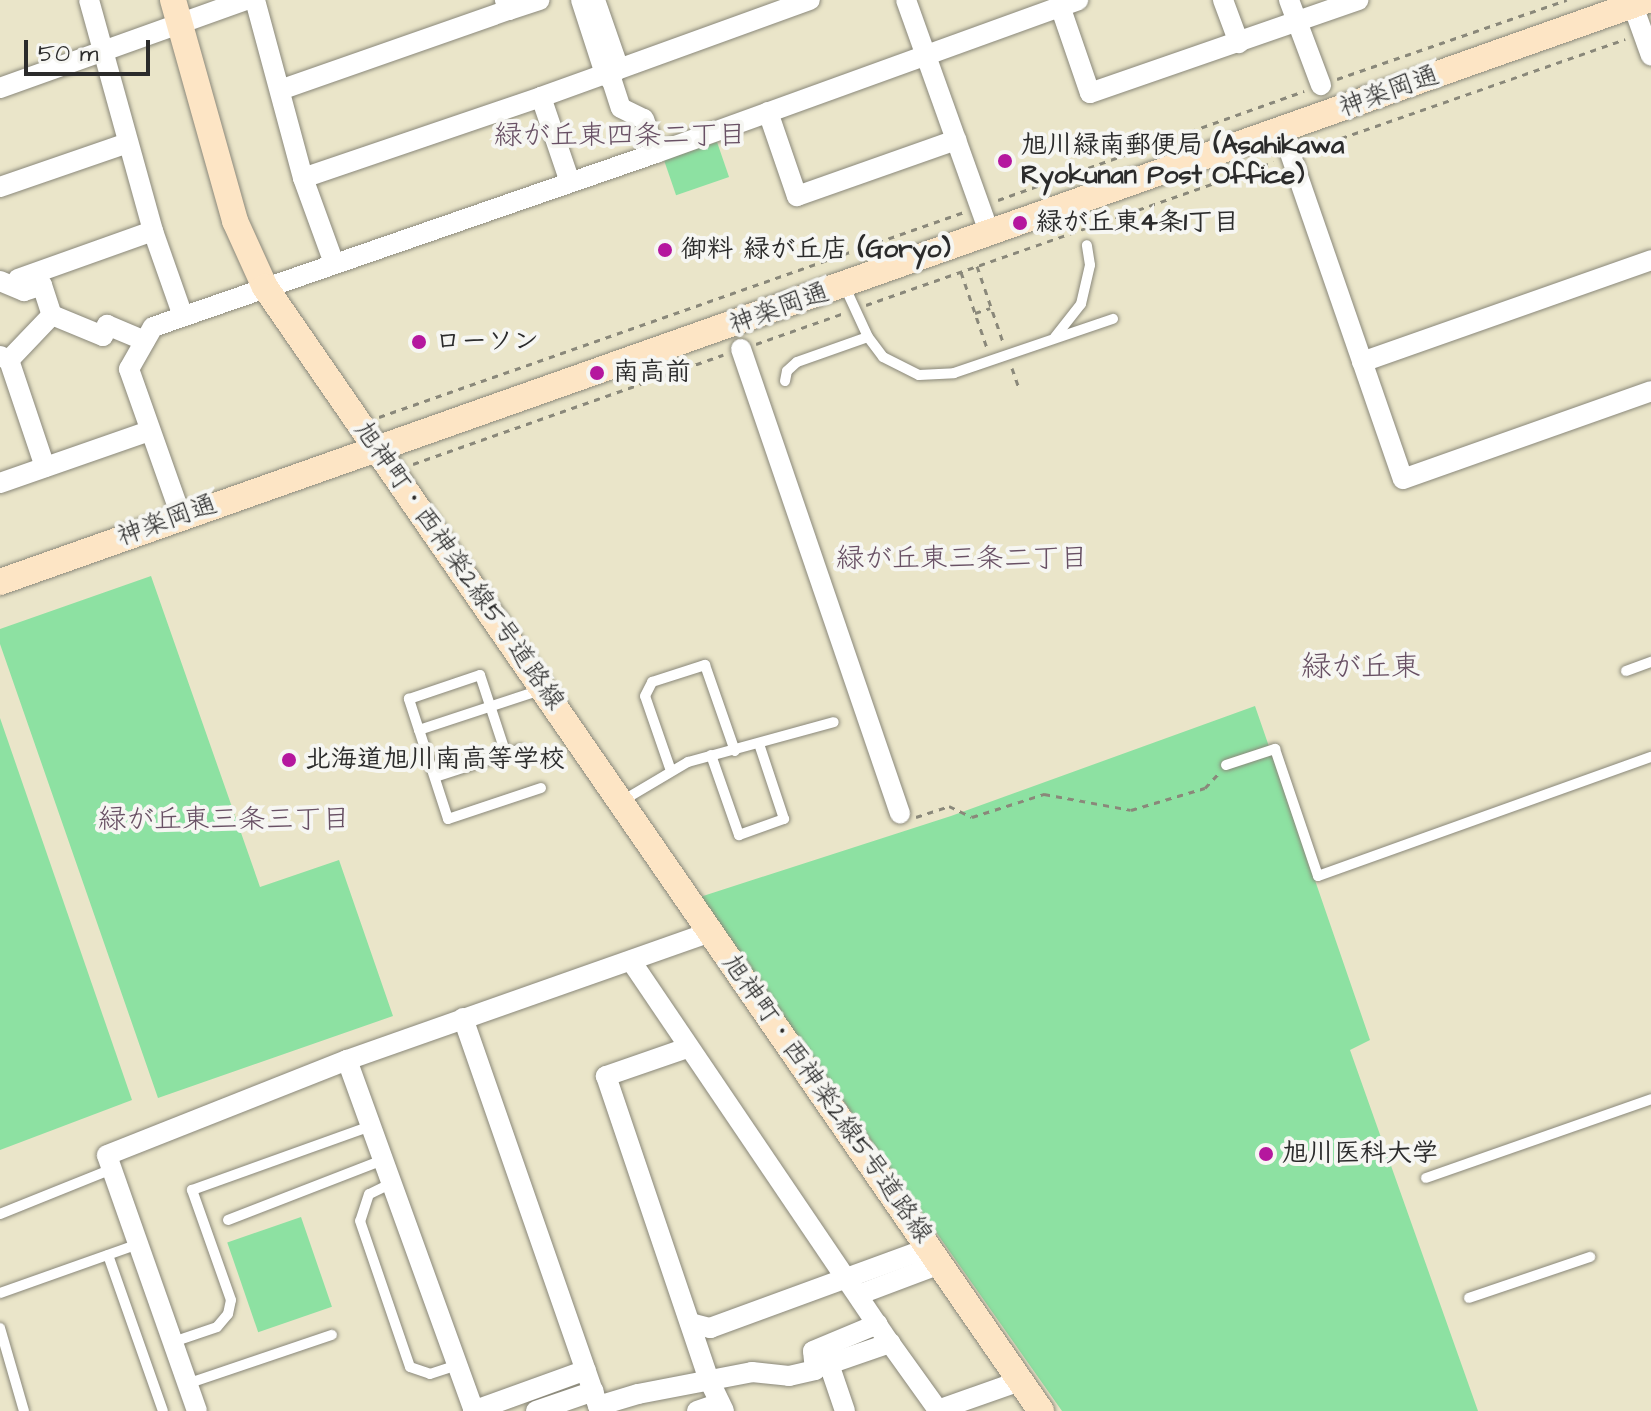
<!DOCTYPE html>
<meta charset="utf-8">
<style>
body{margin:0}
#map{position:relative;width:1651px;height:1411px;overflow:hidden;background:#eae5c9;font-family:"Architects Daughter","Klee One",sans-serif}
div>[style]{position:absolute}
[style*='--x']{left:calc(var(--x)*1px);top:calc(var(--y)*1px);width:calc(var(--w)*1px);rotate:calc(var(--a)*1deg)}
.green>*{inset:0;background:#8de1a2;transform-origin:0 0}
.path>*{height:3px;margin-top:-1.5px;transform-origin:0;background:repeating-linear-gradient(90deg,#8a887a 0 6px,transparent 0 12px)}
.roads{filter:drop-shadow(0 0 2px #8a887a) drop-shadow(0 0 2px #8a887a)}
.lane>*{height:10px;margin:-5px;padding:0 5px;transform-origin:5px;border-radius:5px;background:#fff}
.street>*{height:20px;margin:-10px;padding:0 10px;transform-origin:10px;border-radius:10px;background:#fff}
.secondary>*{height:26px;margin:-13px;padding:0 13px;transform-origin:13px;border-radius:13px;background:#fde5c5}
.dots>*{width:22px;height:22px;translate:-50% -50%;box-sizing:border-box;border:4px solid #f6f6f2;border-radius:50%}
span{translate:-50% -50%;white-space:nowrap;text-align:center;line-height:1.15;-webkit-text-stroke:8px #f6f6f2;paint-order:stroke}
.street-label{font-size:26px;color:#2b2b2b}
.poi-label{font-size:26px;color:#2b2b2b;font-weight:700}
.left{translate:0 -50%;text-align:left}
.neighbourhood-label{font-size:28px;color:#685064}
.quarter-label{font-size:30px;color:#685064}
.scale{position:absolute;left:24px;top:40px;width:126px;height:36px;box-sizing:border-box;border:4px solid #2b2b2b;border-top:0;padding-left:10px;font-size:24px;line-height:28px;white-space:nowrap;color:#2b2b2b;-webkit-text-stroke:6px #f6f6f2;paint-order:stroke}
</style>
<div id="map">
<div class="green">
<div style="left:717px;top:142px;width:37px;height:56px;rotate:71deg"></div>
<div style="clip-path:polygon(151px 576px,260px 887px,339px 860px,393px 1016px,158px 1098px,0 644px,0 629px)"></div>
<div style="clip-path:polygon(1255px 706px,1370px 1040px,1350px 1050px,1478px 1411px,1062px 1411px,700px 897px,951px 816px)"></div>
<div style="clip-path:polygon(0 718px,132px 1100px,0 1150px)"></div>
<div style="left:301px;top:1217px;width:95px;height:78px;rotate:71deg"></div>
</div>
<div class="path">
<div style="--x:1337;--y:79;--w:243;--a:-19"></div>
<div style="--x:1307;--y:150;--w:337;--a:-19.2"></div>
<div style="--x:998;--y:200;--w:325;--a:-19.6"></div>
<div style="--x:977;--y:266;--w:80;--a:71.1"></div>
<div style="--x:961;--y:272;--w:80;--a:71.1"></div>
<div style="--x:866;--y:305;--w:432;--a:-19.3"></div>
<div style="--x:975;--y:313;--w:16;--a:-18"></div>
<div style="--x:756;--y:344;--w:93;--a:-19.4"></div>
<div style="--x:1012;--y:368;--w:21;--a:71"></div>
<div style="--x:379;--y:417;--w:620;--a:-19.31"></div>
<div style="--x:413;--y:464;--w:329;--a:-19.4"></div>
<div style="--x:916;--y:817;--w:35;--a:-18"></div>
<div style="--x:949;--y:806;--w:25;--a:26"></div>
<div style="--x:972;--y:817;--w:76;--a:-17.7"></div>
<div style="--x:1044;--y:794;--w:88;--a:10.4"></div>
<div style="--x:1131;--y:810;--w:77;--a:-16.6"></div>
<div style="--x:1205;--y:788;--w:19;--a:-47"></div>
</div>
<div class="roads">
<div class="lane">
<div style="--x:844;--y:285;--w:57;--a:65.2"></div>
<div style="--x:868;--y:337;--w:25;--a:53"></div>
<div style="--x:883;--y:357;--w:40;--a:26.6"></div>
<div style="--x:919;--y:375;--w:35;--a:-3"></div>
<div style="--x:954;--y:373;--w:168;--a:-18.8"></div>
<div style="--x:1055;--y:337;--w:42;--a:-51.8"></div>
<div style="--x:1081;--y:304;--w:40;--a:-77"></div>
<div style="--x:1090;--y:265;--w:20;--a:-99"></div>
<div style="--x:785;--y:381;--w:10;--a:-79"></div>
<div style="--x:787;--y:371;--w:13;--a:-42"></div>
<div style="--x:797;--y:362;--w:75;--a:-19.4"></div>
<div style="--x:1626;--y:671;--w:27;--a:-20"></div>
<div style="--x:419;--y:730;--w:33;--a:-108"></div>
<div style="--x:409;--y:699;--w:75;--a:-18.7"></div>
<div style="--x:480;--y:675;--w:83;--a:71.8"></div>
<div style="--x:711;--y:755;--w:85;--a:70.7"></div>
<div style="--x:739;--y:835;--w:48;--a:-19.6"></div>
<div style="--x:784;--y:819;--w:79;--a:-108.4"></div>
<div style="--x:1226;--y:765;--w:52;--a:-18.1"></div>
<div style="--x:1275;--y:749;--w:134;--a:71.3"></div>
<div style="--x:1318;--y:876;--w:354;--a:-19.7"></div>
<div style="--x:671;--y:771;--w:79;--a:-109.1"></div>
<div style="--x:645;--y:696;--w:16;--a:-63"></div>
<div style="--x:652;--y:682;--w:56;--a:-17.8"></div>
<div style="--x:705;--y:665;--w:91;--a:70.8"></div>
<div style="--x:435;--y:777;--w:90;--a:-18"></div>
<div style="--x:541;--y:788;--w:98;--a:161.6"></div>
<div style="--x:448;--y:819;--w:94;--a:-108"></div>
<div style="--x:419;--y:730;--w:128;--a:-18.2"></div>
<div style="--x:622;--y:801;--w:77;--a:-30.6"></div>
<div style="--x:688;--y:762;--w:151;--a:-15.3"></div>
<div style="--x:1426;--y:1178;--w:238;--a:-19.3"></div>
<div style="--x:392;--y:1183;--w:25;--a:154"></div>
<div style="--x:369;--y:1194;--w:28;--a:108"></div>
<div style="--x:360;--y:1221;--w:154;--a:71.1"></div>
<div style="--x:410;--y:1367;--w:21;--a:19"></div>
<div style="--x:430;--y:1374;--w:28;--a:-18"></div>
<div style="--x:0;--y:1214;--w:121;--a:-21.9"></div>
<div style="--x:228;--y:1220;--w:166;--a:-21.2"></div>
<div style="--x:108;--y:1255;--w:165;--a:70.6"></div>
<div style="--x:0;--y:1293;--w:146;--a:-19.5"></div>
<div style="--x:1469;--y:1298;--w:128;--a:-18.7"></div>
<div style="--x:0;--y:1328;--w:86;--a:73.9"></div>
<div style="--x:173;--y:1342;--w:46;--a:-18.8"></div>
<div style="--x:217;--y:1327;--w:17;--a:-50"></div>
<div style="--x:228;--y:1314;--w:14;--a:-78"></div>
<div style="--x:231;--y:1300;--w:117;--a:-109.5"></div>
<div style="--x:192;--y:1190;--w:190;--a:-19.7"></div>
<div style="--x:187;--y:1384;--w:153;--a:-18.7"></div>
</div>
<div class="street">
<div style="--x:89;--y:0;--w:240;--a:74.5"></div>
<div style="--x:153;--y:231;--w:90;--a:70.6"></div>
<div style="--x:255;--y:0;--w:184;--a:74.9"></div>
<div style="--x:303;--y:178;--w:90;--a:70"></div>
<div style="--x:581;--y:0;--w:78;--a:72"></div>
<div style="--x:605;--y:74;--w:10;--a:45"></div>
<div style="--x:612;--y:81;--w:28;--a:72"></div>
<div style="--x:621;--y:108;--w:25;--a:26"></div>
<div style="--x:644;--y:119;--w:36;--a:71"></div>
<div style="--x:595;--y:0;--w:73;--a:70.8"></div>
<div style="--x:619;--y:69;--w:203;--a:-19.9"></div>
<div style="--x:906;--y:0;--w:249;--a:70.3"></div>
<div style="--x:1223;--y:0;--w:46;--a:69.6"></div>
<div style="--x:1289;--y:0;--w:91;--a:69.4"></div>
<div style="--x:1631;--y:0;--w:59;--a:70.3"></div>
<div style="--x:1060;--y:6;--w:92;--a:71"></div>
<div style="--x:1090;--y:93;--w:284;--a:-19.1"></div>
<div style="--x:509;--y:10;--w:32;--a:-18"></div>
<div style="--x:0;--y:88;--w:261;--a:-19.7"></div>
<div style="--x:280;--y:90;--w:243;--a:-19.3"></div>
<div style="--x:509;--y:10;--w:11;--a:-112"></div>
<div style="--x:541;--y:97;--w:80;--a:-19.8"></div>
<div style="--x:768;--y:112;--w:89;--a:71"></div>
<div style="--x:797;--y:196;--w:169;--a:-19.4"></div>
<div style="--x:1282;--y:130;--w:369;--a:70.9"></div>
<div style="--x:1403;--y:479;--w:263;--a:-19.5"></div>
<div style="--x:303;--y:178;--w:251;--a:-18.8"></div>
<div style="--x:541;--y:97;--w:90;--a:71.2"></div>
<div style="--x:0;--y:187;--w:135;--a:-19"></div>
<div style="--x:18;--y:279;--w:143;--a:-19.6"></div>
<div style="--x:0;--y:281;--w:26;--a:23"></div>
<div style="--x:24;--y:291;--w:19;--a:-18"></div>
<div style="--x:42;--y:285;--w:32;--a:72"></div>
<div style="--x:52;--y:315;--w:55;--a:22.4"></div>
<div style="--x:103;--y:336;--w:12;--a:-70"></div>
<div style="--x:107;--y:325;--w:41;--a:22.8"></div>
<div style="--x:741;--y:349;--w:491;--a:71.1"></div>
<div style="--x:0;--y:356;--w:10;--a:24"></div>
<div style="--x:9;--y:360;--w:113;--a:71.4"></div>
<div style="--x:9;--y:360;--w:62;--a:-46.3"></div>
<div style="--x:1362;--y:362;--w:306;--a:-19.4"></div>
<div style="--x:0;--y:483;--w:158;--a:-19.2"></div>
<div style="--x:181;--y:516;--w:156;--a:-109.5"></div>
<div style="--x:129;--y:369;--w:48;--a:-60.3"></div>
<div style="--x:153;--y:327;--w:532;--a:-19.08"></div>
<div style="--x:656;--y:153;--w:449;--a:-19.9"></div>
<div style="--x:631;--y:961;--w:462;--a:55.9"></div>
<div style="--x:463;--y:1018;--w:416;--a:70.8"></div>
<div style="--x:687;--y:1048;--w:86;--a:160.9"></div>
<div style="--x:606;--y:1076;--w:321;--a:71.3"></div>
<div style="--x:709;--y:1380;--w:34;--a:64"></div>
<div style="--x:347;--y:1060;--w:373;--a:70.1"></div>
<div style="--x:858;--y:1295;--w:88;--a:-20.7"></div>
<div style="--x:690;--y:1323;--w:21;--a:14"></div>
<div style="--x:710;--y:1328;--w:233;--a:-20.1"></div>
<div style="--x:598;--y:1406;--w:42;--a:-16.7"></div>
<div style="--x:638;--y:1394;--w:116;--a:-10.9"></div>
<div style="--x:752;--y:1372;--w:37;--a:6"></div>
<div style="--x:789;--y:1376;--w:27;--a:-13"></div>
<div style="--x:815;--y:1370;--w:19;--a:-96"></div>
<div style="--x:813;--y:1351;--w:70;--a:-22.6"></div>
<div style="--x:197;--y:1411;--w:271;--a:-109.4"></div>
<div style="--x:107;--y:1155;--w:258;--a:-21.6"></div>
<div style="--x:347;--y:1060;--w:386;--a:-19.4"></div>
<div style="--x:473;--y:1411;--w:120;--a:-19.9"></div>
<div style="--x:536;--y:1411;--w:61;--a:-19"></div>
<div style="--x:697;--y:1411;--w:24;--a:-19"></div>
<div style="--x:845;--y:1411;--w:50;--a:-108.8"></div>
<div style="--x:829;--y:1364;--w:65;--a:-19"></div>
<div style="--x:890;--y:1343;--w:82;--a:54.4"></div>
<div style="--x:938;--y:1410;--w:87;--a:-19.5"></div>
</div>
<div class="secondary">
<div style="--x:173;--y:0;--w:230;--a:74.3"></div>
<div style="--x:235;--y:221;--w:72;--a:65.6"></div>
<div style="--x:265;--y:287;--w:1366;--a:55.38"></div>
<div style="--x:0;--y:582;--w:1747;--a:-19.46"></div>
</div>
</div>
<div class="dots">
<div style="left:1005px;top:161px;background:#b5179e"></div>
<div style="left:1020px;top:223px;background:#b5179e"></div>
<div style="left:665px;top:250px;background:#b5179e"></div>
<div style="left:419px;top:342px;background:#b5179e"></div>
<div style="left:597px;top:373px;background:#b5179e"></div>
<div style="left:289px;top:760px;background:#b5179e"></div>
<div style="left:1266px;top:1154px;background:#b5179e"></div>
</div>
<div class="street-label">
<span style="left:1389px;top:92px;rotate:-20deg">神楽岡通</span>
<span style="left:779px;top:309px;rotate:-20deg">神楽岡通</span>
<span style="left:167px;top:521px;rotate:-20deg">神楽岡通</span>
<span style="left:459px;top:566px;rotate:55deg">旭神町・西神楽2線5号道路線</span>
<span style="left:827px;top:1099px;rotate:55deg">旭神町・西神楽2線5号道路線</span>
</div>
<div class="poi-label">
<span class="left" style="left:1021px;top:161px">旭川緑南郵便局 (Asahikawa<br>Ryokunan Post Office)</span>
<span class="left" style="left:1036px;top:223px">緑が丘東4条1丁目</span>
<span class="left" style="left:681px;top:250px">御料 緑が丘店 (Goryo)</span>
<span class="left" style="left:435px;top:342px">ローソン</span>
<span class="left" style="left:613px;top:373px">南高前</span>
<span class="left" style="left:305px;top:760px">北海道旭川南高等学校</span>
<span class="left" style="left:1282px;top:1154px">旭川医科大学</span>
</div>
<div class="neighbourhood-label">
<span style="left:620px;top:136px">緑が丘東四条二丁目</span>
<span style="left:962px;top:559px">緑が丘東三条二丁目</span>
<span style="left:224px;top:820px">緑が丘東三条三丁目</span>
</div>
<div class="quarter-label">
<span style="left:1361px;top:667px">緑が丘東</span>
</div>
<div class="scale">50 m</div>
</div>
